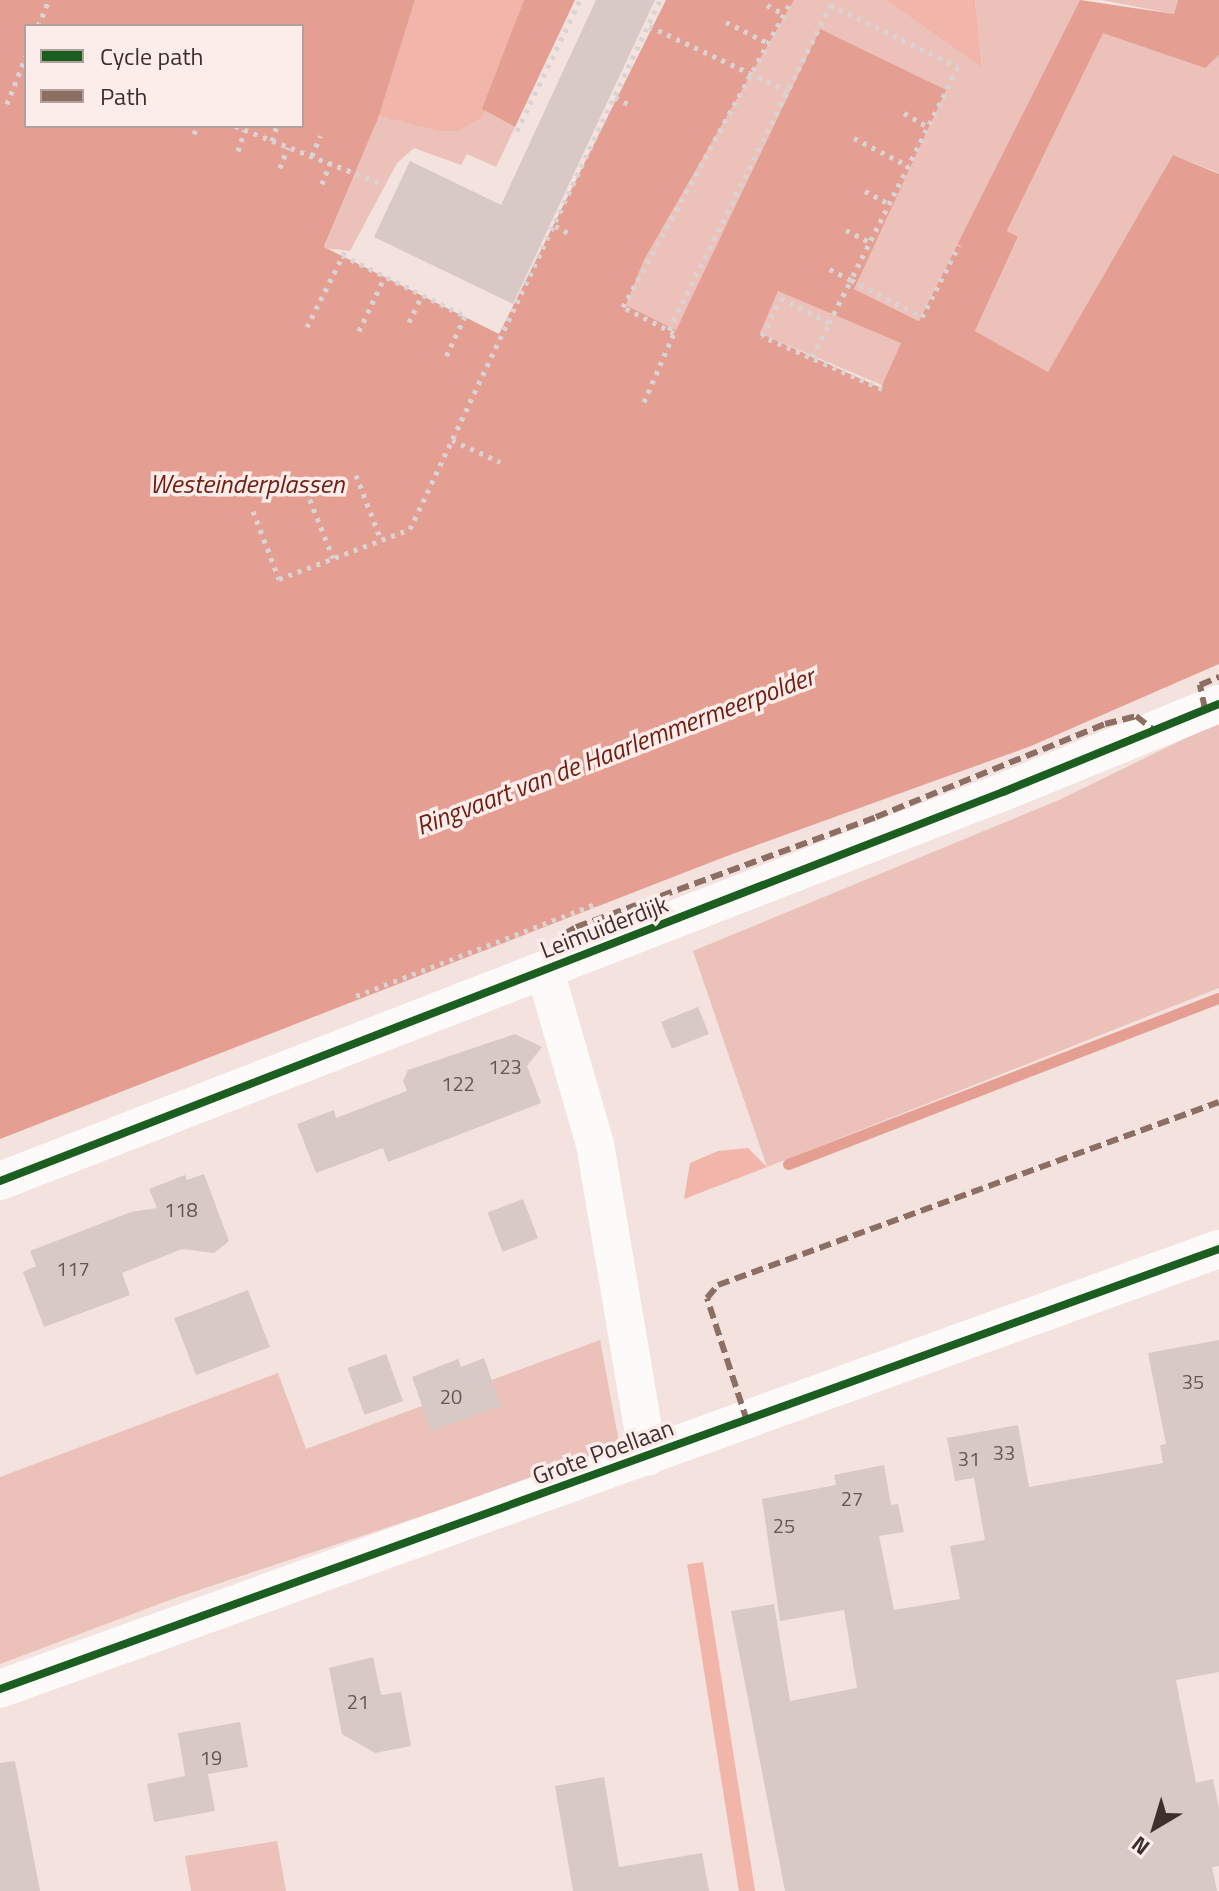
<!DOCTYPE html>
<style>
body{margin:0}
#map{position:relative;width:1219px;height:1891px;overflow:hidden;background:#f3e2de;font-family:"Titillium Web",sans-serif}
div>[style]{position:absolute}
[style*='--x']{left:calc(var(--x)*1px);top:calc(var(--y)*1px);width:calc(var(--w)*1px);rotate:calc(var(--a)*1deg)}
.green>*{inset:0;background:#ebc1b9;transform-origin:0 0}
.forest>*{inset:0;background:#f1b5aa;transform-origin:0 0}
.water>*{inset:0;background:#e49f92}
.stream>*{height:11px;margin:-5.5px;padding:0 5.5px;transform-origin:5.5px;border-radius:5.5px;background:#e49f92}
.building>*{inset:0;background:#d8c9c6;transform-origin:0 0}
.path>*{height:5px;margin-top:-2.5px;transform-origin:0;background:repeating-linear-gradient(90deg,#d9d4d3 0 4px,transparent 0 10px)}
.minor>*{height:38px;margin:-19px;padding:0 19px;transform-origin:19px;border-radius:19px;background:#fdfbfa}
.quiet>*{height:6px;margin-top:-3px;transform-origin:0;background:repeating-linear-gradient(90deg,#8d6e63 0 12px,transparent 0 18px)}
.cycleway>*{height:8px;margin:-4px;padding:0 4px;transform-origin:4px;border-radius:4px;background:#1b5e20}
span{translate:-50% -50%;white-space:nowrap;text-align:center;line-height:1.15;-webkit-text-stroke:7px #fdedea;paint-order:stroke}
.number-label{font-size:20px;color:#645652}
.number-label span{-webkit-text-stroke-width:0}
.street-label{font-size:24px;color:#3e2f2c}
.water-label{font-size:26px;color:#701e12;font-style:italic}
.legend{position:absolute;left:24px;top:24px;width:280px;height:104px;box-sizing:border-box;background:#fdedea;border:2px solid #b1a19e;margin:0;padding:10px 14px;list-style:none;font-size:24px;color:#3e2f2c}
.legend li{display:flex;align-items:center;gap:16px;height:40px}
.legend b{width:40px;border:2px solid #b1a19e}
.north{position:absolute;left:1115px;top:1787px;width:80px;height:80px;-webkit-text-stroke:6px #fdedea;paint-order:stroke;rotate:218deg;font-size:22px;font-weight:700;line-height:32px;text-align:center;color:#3e2f2c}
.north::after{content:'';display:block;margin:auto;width:28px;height:36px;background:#3e2f2c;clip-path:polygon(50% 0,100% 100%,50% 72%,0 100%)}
</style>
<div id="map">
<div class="green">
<div style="clip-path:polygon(794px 0,886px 0,982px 66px,975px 0,1080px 0,920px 321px,854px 289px,868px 255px,820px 29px,676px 330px,626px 305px,644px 260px)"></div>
<div style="clip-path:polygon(1102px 0,1178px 0,1174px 14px)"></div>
<div style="clip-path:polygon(1103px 32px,1205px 67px,1219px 55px,1219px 173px,1173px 155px,1059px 362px,1047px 372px,975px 331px,1018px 238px,1007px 232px)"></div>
<div style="clip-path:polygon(482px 109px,515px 127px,496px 167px,467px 154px,461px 165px,414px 148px,397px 163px,350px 251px,324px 248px,379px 116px,437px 131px)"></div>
<div style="left:778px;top:290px;width:134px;height:47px;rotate:23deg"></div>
<div style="clip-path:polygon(1219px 722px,1219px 988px,767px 1167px,693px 951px,1059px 800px)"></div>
<div style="clip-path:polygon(600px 1340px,619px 1442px,605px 1455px,175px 1598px,0 1664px,0 1477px,278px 1373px,306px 1449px)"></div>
<div style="clip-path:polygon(277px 1841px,286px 1891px,191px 1891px,185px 1856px)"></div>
</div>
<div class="forest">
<div style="clip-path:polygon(415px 0,524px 0,482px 117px,458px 131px,437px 131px,379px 116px)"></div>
<div style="clip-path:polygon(886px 0,975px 0,982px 67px)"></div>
<div style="clip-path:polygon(748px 1148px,767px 1167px,684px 1199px,690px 1163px,718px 1151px)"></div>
<div style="left:703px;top:1562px;width:334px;height:16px;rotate:81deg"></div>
</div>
<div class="water">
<div style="clip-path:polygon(evenodd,0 0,415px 0,379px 116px,324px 247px,499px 334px,666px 0,794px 0,644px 260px,626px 305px,676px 330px,820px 29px,946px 90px,854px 289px,919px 321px,1080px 0,1174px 14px,1178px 0,1219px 0,1219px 55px,1205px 68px,1103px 33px,1007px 231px,1018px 237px,975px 331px,1048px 372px,1173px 155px,1219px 174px,1219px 664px,1031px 746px,727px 856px,0 1139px,0 0,26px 26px,302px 26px,302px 126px,26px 126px,26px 26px,0 0,778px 291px,901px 343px,881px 388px,760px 333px,778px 291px)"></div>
<div style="clip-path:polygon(524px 0,575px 0,515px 127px,482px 109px)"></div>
</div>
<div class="stream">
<div style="--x:788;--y:1164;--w:462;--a:-21.1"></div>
</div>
<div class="building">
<div style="clip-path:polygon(596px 0,655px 0,513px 304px,374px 237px,410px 161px,501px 205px)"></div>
<div style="left:698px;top:1007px;width:29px;height:40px;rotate:68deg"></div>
<div style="clip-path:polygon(515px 1034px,542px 1047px,527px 1066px,541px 1103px,388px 1162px,383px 1148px,316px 1173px,297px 1124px,334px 1110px,336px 1118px,407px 1091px,403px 1081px,408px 1070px)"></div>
<div style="clip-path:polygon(204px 1174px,229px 1241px,214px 1253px,182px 1249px,122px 1273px,130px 1295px,44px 1327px,23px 1272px,36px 1266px,30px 1251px,131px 1212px,157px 1208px,149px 1189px,185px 1175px,187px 1180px)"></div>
<div style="left:523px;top:1199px;width:42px;height:38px;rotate:69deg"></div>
<div style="left:248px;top:1290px;width:61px;height:79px;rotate:69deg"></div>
<div style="clip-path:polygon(1219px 1340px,1219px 1672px,1176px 1680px,1196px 1783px,1213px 1779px,1219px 1808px,1219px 1866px,1212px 1867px,1217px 1891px,785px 1891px,731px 1611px,774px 1604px,790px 1701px,857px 1688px,844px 1610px,780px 1621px,762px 1499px,836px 1485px,834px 1475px,884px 1465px,891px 1505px,898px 1504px,904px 1532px,879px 1536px,894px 1610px,960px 1599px,950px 1546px,985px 1540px,974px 1478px,955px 1481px,947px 1438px,1018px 1425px,1029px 1487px,1163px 1463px,1160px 1445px,1166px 1444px,1148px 1353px)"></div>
<div style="left:386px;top:1354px;width:50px;height:41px;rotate:70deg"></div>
<div style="clip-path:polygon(484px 1358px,501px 1406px,431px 1431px,412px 1377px,458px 1359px,461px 1367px)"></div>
<div style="clip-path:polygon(373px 1657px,381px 1695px,401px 1692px,411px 1746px,375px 1753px,342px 1734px,329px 1668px)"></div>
<div style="clip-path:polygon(240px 1722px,248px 1767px,208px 1774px,215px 1811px,154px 1822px,147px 1784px,185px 1776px,178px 1733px)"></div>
<div style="clip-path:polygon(15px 1761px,40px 1891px,0 1891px,0 1763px)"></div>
<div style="clip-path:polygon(604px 1777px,619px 1867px,702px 1853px,709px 1891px,573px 1891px,555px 1786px)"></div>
</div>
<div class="path">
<div style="--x:767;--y:5;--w:19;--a:28"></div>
<div style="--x:726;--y:22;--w:47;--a:26.6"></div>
<div style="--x:38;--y:26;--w:28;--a:-67"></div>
<div style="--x:649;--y:26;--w:153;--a:25.1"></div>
<div style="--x:615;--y:97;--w:17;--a:28"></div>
<div style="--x:7;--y:104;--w:52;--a:-68.4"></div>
<div style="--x:904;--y:113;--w:28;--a:30"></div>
<div style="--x:235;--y:126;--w:156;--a:21.5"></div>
<div style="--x:517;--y:131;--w:145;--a:-64.3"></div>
<div style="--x:194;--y:134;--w:9;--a:-69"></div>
<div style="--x:854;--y:138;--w:61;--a:27.4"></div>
<div style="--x:272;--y:141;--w:16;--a:-72"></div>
<div style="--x:238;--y:151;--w:22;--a:-72"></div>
<div style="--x:312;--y:156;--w:22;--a:-68"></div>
<div style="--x:280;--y:168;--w:22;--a:-69"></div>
<div style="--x:322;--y:184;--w:22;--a:-69"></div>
<div style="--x:865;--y:191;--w:27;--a:28"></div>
<div style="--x:555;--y:226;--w:17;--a:28"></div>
<div style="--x:846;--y:230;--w:27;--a:27"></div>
<div style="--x:342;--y:255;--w:137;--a:26.4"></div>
<div style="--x:465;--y:316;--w:50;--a:115"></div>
<div style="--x:409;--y:322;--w:30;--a:-64"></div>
<div style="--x:307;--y:327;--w:87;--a:-63.4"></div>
<div style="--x:669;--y:330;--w:363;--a:-63.6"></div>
<div style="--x:830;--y:5;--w:142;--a:25.8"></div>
<div style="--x:958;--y:67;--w:238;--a:116.7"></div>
<div style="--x:851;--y:280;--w:27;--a:-153"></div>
<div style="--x:359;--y:331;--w:61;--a:-64.7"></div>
<div style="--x:812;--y:357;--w:38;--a:-63"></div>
<div style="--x:882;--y:389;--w:131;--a:-156.2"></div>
<div style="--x:762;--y:336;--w:42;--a:-63.4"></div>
<div style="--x:781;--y:298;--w:54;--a:27.5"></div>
<div style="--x:829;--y:323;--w:48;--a:-62.9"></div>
<div style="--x:851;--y:280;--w:80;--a:27.5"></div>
<div style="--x:922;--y:317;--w:81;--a:-62.8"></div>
<div style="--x:644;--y:402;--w:75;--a:-66.5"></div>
<div style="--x:674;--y:333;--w:57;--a:-153"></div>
<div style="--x:623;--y:307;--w:350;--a:-61.2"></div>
<div style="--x:452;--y:440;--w:53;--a:24.6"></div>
<div style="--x:356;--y:475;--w:70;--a:69"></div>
<div style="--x:306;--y:490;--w:73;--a:68.3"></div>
<div style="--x:253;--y:511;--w:73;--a:69.1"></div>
<div style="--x:279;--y:579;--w:140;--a:-20.9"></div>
<div style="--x:410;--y:529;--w:585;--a:-64.71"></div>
<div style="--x:356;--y:996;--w:259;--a:-21"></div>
</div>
<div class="minor">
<div style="--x:545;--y:971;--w:180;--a:73.9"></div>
<div style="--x:595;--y:1144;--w:317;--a:80.4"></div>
<div style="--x:0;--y:1181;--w:1076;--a:-21.2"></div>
<div style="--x:1003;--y:792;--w:233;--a:-22.2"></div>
<div style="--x:0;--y:1689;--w:1296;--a:-19.85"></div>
</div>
<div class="quiet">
<div style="--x:1205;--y:709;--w:25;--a:-102"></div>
<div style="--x:1200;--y:685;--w:21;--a:-23"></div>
<div style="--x:567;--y:943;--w:9;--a:-108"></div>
<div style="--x:564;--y:934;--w:14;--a:-30"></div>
<div style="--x:576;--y:927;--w:320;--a:-20.1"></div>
<div style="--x:876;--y:817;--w:247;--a:-22.1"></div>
<div style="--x:1105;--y:724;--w:32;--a:-14"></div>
<div style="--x:1136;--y:716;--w:24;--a:38"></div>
<div style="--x:747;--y:1421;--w:129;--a:-108"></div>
<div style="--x:707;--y:1298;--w:17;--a:-50"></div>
<div style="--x:718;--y:1285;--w:533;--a:-20.07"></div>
</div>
<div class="cycleway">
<div style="--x:0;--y:1181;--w:1076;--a:-21.2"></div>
<div style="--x:1003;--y:792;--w:233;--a:-22.2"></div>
<div style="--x:0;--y:1689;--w:1296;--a:-19.85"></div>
</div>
<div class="number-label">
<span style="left:505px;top:1066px">123</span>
<span style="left:458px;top:1083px">122</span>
<span style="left:181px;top:1209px">118</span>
<span style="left:73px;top:1268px">117</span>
<span style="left:1193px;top:1381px">35</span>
<span style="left:451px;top:1396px">20</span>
<span style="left:1004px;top:1452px">33</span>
<span style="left:969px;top:1458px">31</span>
<span style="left:852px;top:1498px">27</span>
<span style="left:784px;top:1525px">25</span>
<span style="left:358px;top:1701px">21</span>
<span style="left:211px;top:1757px">19</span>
</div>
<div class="street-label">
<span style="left:604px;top:927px;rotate:-21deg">Leimuiderdijk</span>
<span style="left:603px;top:1452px;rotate:-20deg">Grote Poellaan</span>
</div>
<div class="water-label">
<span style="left:247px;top:484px">Westeinderplassen</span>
<span style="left:615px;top:751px;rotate:-21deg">Ringvaart van de Haarlemmermeerpolder</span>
</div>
<ul class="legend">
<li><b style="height:10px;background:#1b5e20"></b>Cycle path</li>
<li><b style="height:10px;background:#8d6e63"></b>Path</li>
</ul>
<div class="north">N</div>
</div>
